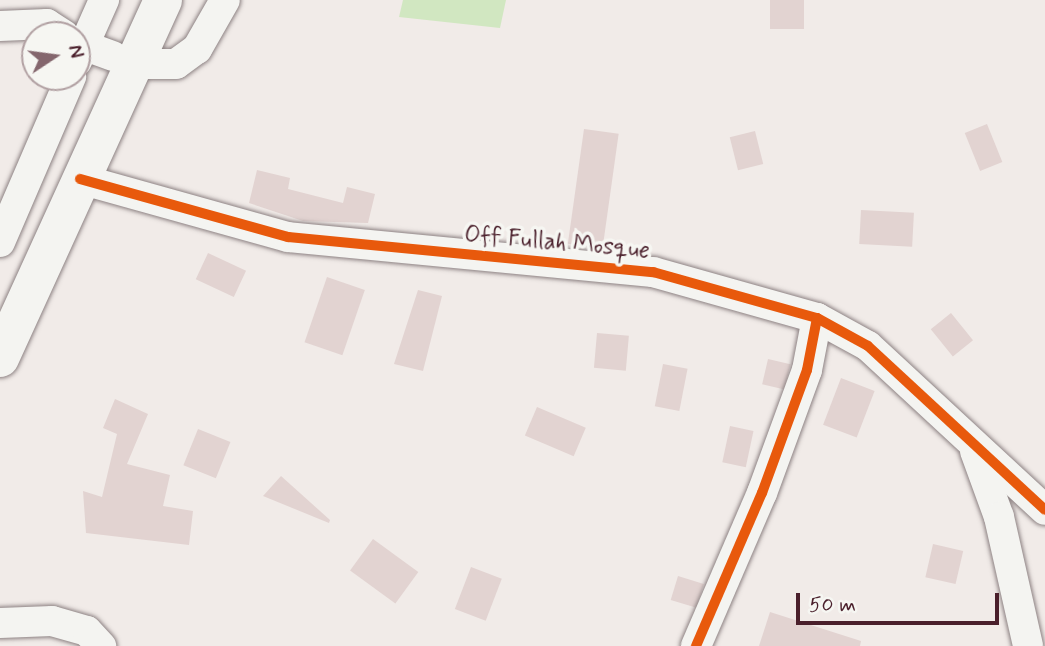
<!DOCTYPE html>
<style>
body{margin:0}
#map{position:relative;width:1045px;height:646px;overflow:hidden;background:#f1ebe8;font-family:Mynerve,sans-serif}
div>[style]{position:absolute}
[style*='--x']{left:calc(var(--x)*1px);top:calc(var(--y)*1px);width:calc(var(--w)*1px);rotate:calc(var(--a)*1deg)}
.green>*{inset:0;background:#d1e7c1}
.building>*{inset:0;background:#e2d3d1;transform-origin:0 0}
.roads{filter:drop-shadow(0 0 2px #8d8283) drop-shadow(0 0 2px #8d8283)}
.street>*{height:30px;margin:-15px;padding:0 15px;transform-origin:15px;border-radius:15px;background:#f4f4f1}
.highway>*{height:38px;margin:-19px;padding:0 19px;transform-origin:19px;border-radius:19px;background:#f4f4f1}
.cycleway>*{height:10px;margin:-5px;padding:0 5px;transform-origin:5px;border-radius:5px;background:#e8590c}
span{translate:-50% -50%;white-space:nowrap;text-align:center;line-height:1.15;-webkit-text-stroke:7px #f6f6f2;paint-order:stroke}
.street-label{font-size:24px;color:#4a1f2b}
.north{position:absolute;left:21px;top:21px;width:70px;height:70px;box-sizing:border-box;background:#f6f6f2;border:2px solid #b1a0a2;border-radius:50%;rotate:77deg;font-size:19px;font-weight:700;line-height:28px;text-align:center;color:#4a1f2b}
.north::after{content:'';display:block;margin:auto;width:24px;height:32px;background:#84666d;clip-path:polygon(50% 0,100% 100%,50% 72%,0 100%)}
.scale{position:absolute;left:796px;top:593px;width:203px;height:32px;box-sizing:border-box;border:4px solid #4a1f2b;border-top:0;padding-left:9px;font-size:21px;line-height:24px;white-space:nowrap;color:#4a1f2b;-webkit-text-stroke:5px #f6f6f2;paint-order:stroke}
</style>
<div id="map">
<div class="green">
<div style="clip-path:polygon(403px 0,506px 0,500px 28px,399px 17px)"></div>
</div>
<div class="building">
<div style="left:770px;top:0;width:34px;height:29px"></div>
<div style="left:987px;top:124px;width:41px;height:24px;rotate:68deg"></div>
<div style="left:584px;top:129px;width:35px;height:116px;rotate:8deg"></div>
<div style="left:755px;top:131px;width:34px;height:26px;rotate:76deg"></div>
<div style="clip-path:polygon(257px 170px,290px 178px,288px 189px,343px 203px,347px 187px,375px 194px,368px 223px,303px 221px,249px 203px)"></div>
<div style="left:861px;top:210px;width:53px;height:34px;rotate:3deg"></div>
<div style="left:208px;top:253px;width:42px;height:29px;rotate:25deg"></div>
<div style="left:327px;top:277px;width:40px;height:69px;rotate:19deg"></div>
<div style="clip-path:polygon(418px 290px,442px 296px,423px 371px,394px 364px)"></div>
<div style="left:951px;top:313px;width:35px;height:26px;rotate:51deg"></div>
<div style="left:597px;top:333px;width:32px;height:35px;rotate:5deg"></div>
<div style="left:768px;top:359px;width:23px;height:26px;rotate:13deg"></div>
<div style="left:663px;top:364px;width:25px;height:43px;rotate:11deg"></div>
<div style="left:841px;top:378px;width:36px;height:50px;rotate:21deg"></div>
<div style="clip-path:polygon(115px 399px,148px 414px,127px 464px,170px 475px,163px 506px,193px 511px,189px 545px,86px 533px,83px 491px,102px 497px,117px 434px,103px 428px)"></div>
<div style="left:537px;top:407px;width:53px;height:31px;rotate:23deg"></div>
<div style="left:730px;top:426px;width:24px;height:37px;rotate:12deg"></div>
<div style="left:198px;top:429px;width:35px;height:39px;rotate:22deg"></div>
<div style="clip-path:polygon(281px 476px,330px 520px,329px 523px,263px 496px)"></div>
<div style="left:373px;top:539px;width:56px;height:39px;rotate:36deg"></div>
<div style="left:933px;top:544px;width:31px;height:34px;rotate:13deg"></div>
<div style="left:471px;top:567px;width:33px;height:45px;rotate:21deg"></div>
<div style="left:678px;top:576px;width:27px;height:25px;rotate:17deg"></div>
<div style="clip-path:polygon(770px 612px,861px 641px,860px 646px,759px 646px)"></div>
</div>
<div class="roads">
<div class="street">
<div style="--x:0;--y:26;--w:47;--a:-2.4"></div>
<div style="--x:47;--y:24;--w:20;--a:33"></div>
<div style="--x:77;--y:43;--w:38;--a:20"></div>
<div style="--x:77;--y:61;--w:67;--a:-66.1"></div>
<div style="--x:133;--y:64;--w:43;--a:0"></div>
<div style="--x:176;--y:64;--w:26;--a:-36"></div>
<div style="--x:197;--y:49;--w:56;--a:-60.3"></div>
<div style="--x:80;--y:179;--w:216;--a:15.6"></div>
<div style="--x:288;--y:237;--w:367;--a:5.5"></div>
<div style="--x:653;--y:272;--w:170;--a:15.7"></div>
<div style="--x:817;--y:318;--w:58;--a:28.8"></div>
<div style="--x:868;--y:346;--w:241;--a:42.8"></div>
<div style="--x:0;--y:242;--w:180;--a:-66.7"></div>
<div style="--x:975;--y:451;--w:70;--a:70"></div>
<div style="--x:999;--y:517;--w:132;--a:77.3"></div>
<div style="--x:0;--y:623;--w:52;--a:-2.2"></div>
<div style="--x:52;--y:621;--w:36;--a:16"></div>
<div style="--x:87;--y:631;--w:21;--a:47"></div>
<div style="--x:696;--y:646;--w:167;--a:-66.7"></div>
<div style="--x:762;--y:493;--w:131;--a:-69.9"></div>
<div style="--x:807;--y:370;--w:53;--a:-79.1"></div>
</div>
<div class="highway">
<div style="--x:0;--y:358;--w:393;--a:-65.5"></div>
</div>
</div>
<div class="cycleway">
<div style="--x:80;--y:179;--w:216;--a:15.6"></div>
<div style="--x:288;--y:237;--w:367;--a:5.5"></div>
<div style="--x:653;--y:272;--w:170;--a:15.7"></div>
<div style="--x:817;--y:318;--w:58;--a:28.8"></div>
<div style="--x:868;--y:346;--w:241;--a:42.8"></div>
<div style="--x:696;--y:646;--w:167;--a:-66.7"></div>
<div style="--x:762;--y:493;--w:131;--a:-69.9"></div>
<div style="--x:807;--y:370;--w:53;--a:-79.1"></div>
</div>
<div class="street-label">
<span style="left:557px;top:243px;rotate:5deg">Off Fullah Mosque</span>
</div>
<div class="north">N</div>
<div class="scale">50 m</div>
</div>
